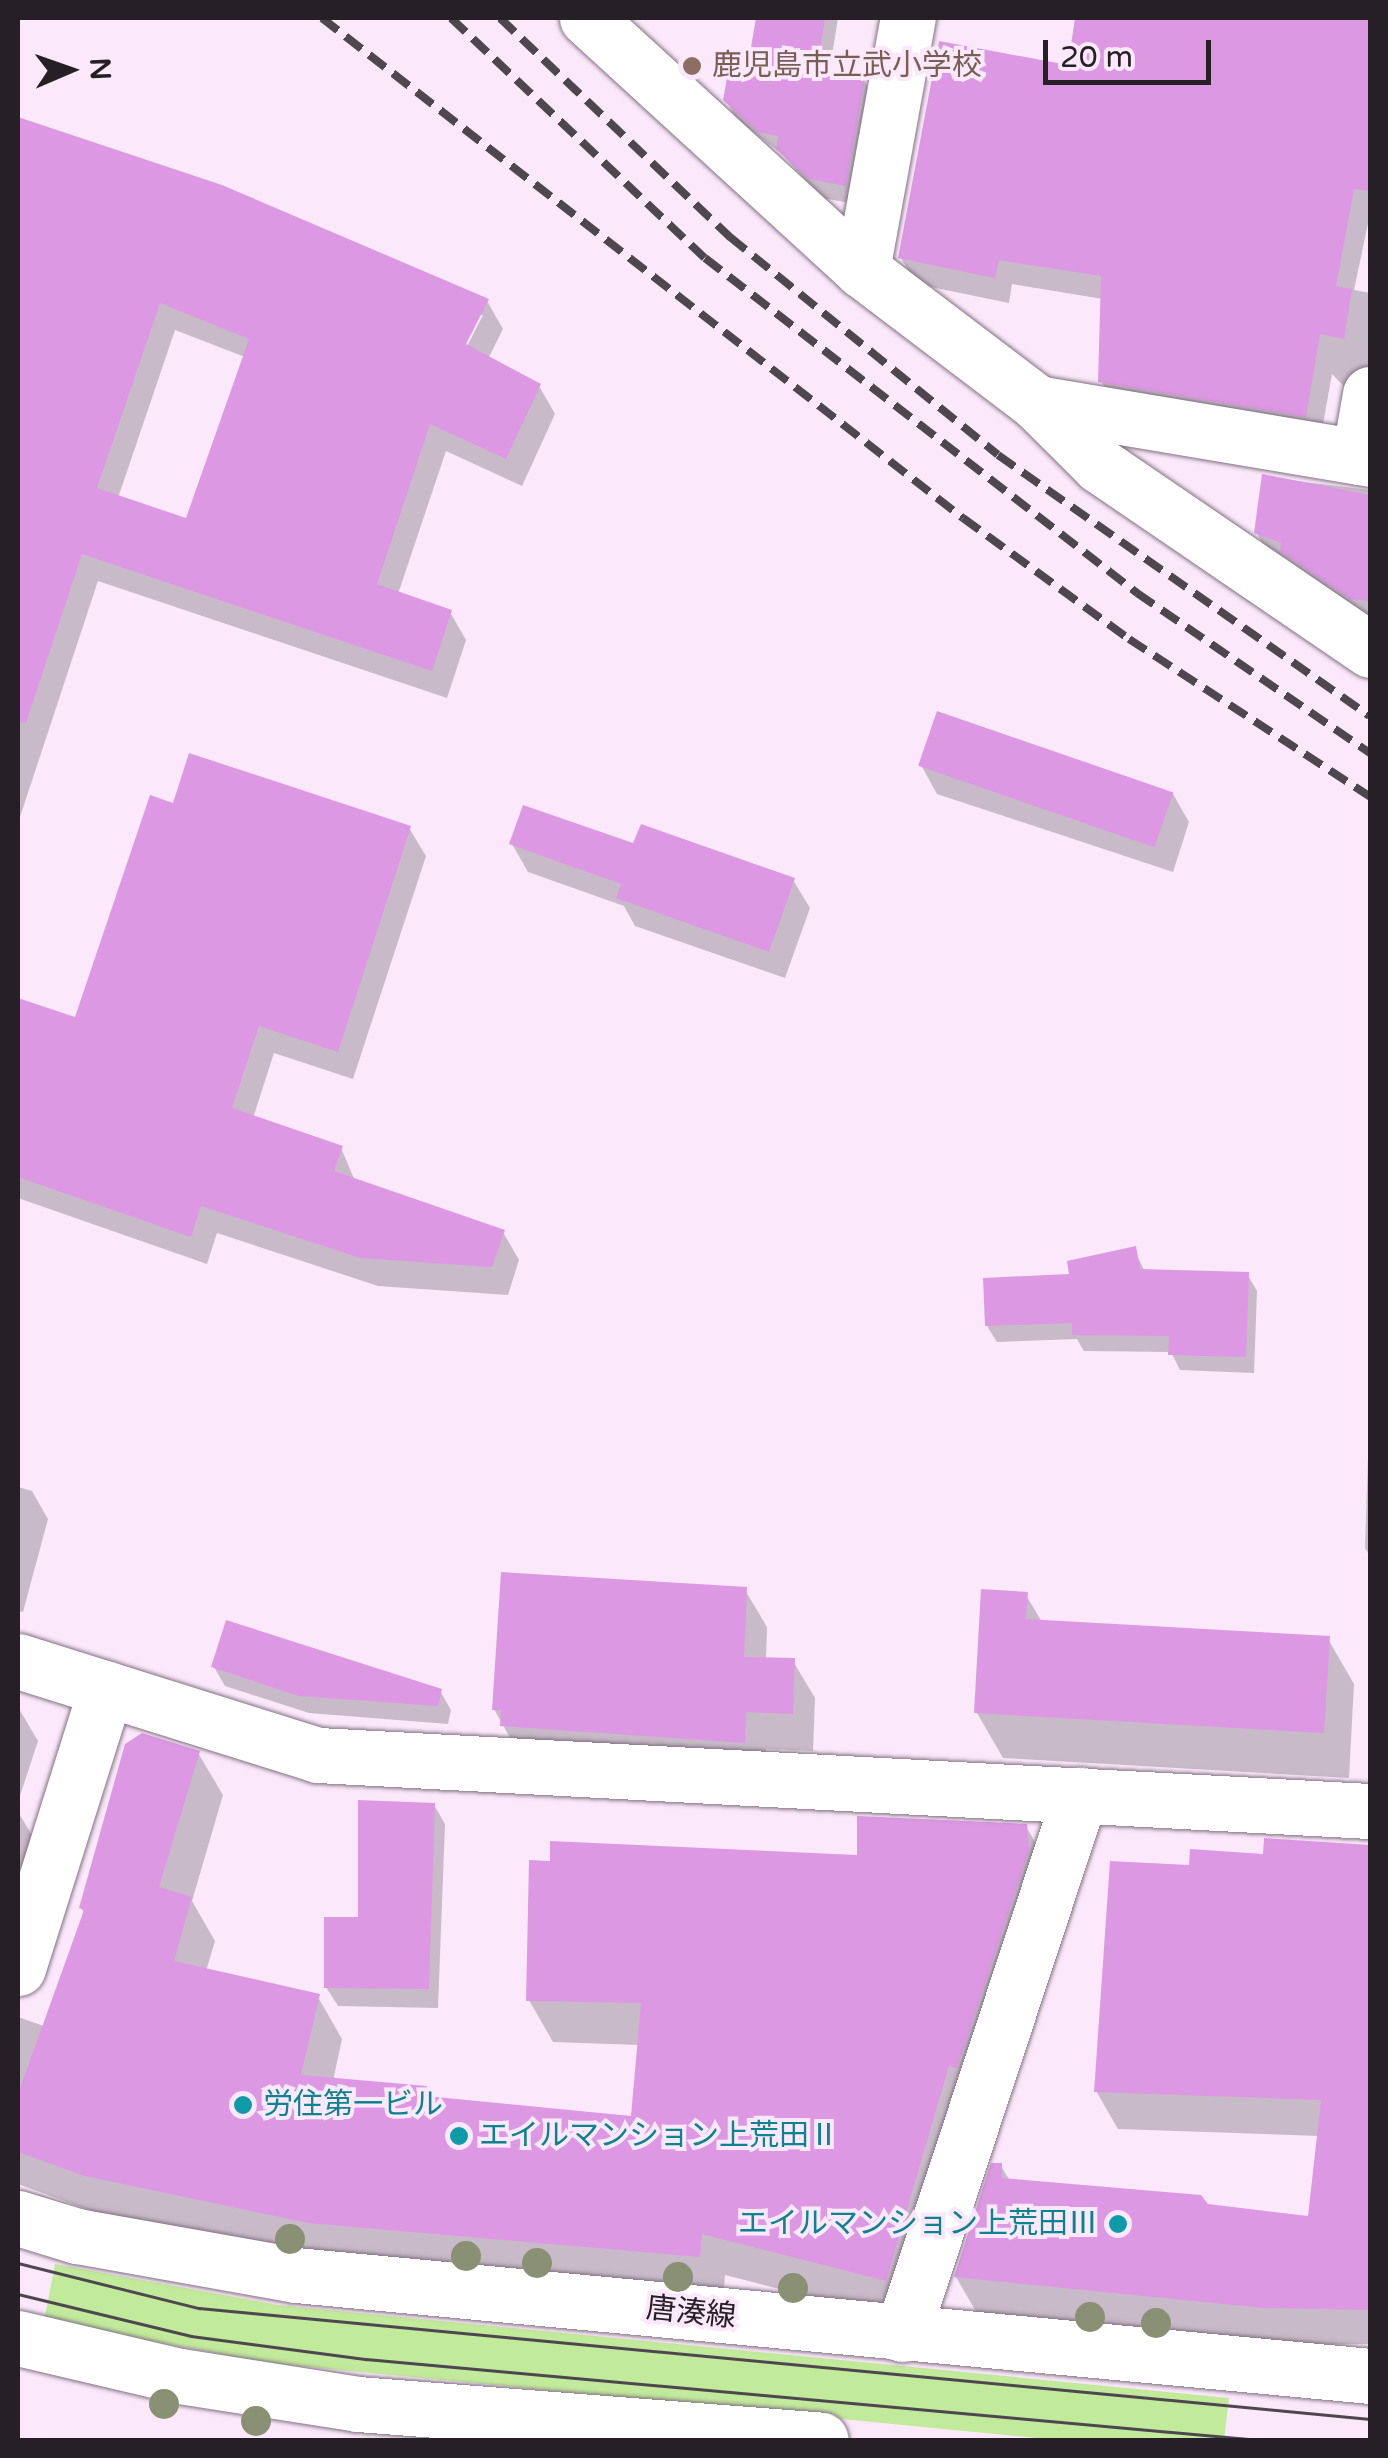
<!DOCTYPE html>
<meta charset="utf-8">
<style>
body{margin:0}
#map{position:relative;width:1388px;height:2458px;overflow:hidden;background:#fbe9fb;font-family:"Varela Round","Noto Sans JP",sans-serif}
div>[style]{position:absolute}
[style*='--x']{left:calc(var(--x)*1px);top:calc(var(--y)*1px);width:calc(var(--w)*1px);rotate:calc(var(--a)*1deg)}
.green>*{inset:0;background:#c2ea9b}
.shadow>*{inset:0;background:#0003}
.building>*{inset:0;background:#dc98e3;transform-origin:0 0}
.roads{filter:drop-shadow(0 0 2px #807180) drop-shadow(0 0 2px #807180)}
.minor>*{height:55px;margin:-27.5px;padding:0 27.5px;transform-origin:27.5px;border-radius:27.5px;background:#fff}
.tram>*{height:2.5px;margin:-1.25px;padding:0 1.25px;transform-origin:1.25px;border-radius:1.25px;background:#4f474f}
.rail>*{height:8px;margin-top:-4px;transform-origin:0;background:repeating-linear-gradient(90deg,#4f474f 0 20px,transparent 0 30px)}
.trees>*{width:30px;height:30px;margin:-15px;border-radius:50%;background:#899073}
.dots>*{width:28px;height:28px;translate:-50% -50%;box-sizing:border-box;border:5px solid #fbe9fb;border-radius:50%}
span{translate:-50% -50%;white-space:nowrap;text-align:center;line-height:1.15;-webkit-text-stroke:8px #fbe9fb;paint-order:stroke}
.education-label{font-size:30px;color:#785e54}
.left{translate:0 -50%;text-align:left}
.culture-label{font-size:30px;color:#0d838f}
.right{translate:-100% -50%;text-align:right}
.street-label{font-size:30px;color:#262026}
.frame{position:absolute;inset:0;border:20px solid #262026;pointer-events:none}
.north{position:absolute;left:20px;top:20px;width:100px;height:100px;-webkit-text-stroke:8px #fbe9fb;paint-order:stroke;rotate:88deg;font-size:28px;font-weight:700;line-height:40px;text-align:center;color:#262026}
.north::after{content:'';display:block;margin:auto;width:35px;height:45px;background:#262026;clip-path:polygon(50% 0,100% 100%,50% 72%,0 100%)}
.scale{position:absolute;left:1043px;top:40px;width:168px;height:45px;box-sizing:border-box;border:5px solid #262026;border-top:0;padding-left:12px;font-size:30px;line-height:35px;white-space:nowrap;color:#262026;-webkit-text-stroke:8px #fbe9fb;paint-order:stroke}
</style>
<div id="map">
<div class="green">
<div style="clip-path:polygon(55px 2264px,278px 2305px,1229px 2398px,1224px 2440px,1057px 2440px,268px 2363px,44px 2321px)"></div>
</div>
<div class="shadow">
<div style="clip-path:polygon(758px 18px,838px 18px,829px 74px,864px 80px,875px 99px,856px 204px,822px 198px,781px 153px,737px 120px,726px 100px,752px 56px)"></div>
<div style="clip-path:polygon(1077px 18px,1370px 18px,1370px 214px,1354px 290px,1370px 293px,1370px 393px,1360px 403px,1332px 374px,1320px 441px,1116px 407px,1101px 381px,1103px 299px,1012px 284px,1009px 303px,916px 284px,901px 258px,1070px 68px)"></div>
<div style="clip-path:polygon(evenodd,18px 120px,221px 188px,487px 301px,503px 329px,488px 359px,539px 386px,555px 414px,522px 486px,446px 451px,398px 594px,450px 612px,466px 640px,447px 698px,98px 581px,18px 823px,18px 120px,478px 315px,483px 315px,462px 356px,458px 354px,478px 315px,18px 120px,175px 330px,245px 357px,187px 522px,118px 498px,175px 330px)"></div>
<div style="clip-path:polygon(1264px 477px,1370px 490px,1370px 623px,1287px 559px,1267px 551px,1256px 532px)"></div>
<div style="clip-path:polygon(921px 765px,1173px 794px,1189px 822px,1173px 872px,937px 794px)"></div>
<div style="clip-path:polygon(175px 806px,409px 828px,426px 856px,353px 1079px,274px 1053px,253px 1118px,341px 1148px,355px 1181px,503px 1232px,519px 1260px,508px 1295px,378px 1286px,217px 1233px,207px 1264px,18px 1198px,18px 1000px,77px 1021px)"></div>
<div style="clip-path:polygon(512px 844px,634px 846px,793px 880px,810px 908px,785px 978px,635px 926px,624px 906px,528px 872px)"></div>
<div style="clip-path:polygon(1134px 1249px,1145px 1272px,1247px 1274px,1257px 1291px,1254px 1373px,1180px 1370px,1171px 1352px,1084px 1351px,1077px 1339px,997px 1342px,987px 1326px)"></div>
<div style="clip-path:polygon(1370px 1395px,1370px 1556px,1365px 1548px)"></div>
<div style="clip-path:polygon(18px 1487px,32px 1491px,48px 1519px,23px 1612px,18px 1611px)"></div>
<div style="clip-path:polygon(745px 1590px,767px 1627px,766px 1660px,793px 1661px,815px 1698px,813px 1751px,766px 1749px,765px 1779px,524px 1763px,494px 1709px)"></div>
<div style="clip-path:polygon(1026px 1595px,1042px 1622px,1328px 1639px,1354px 1684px,1349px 1778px,1003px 1758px,977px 1713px)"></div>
<div style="clip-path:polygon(214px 1667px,440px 1691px,451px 1710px,448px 1724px,309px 1713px,225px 1686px)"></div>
<div style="clip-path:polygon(18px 1707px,38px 1741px,18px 1802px)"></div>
<div style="clip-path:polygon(198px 1753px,223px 1795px,192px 1901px,215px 1941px,206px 1971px,318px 1997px,342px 2039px,333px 2081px,426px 2089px,432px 2099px,634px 2118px,640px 2045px,553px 2042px,529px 2000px,860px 1858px,1026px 1826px,1050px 1869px,910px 2323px,725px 2275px,723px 2299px,334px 2265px,111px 2218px,18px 2184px,18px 2017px,44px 2026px,85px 1914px,81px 1908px)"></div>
<div style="clip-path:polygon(434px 1805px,445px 1824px,438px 2008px,338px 2006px,326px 1987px,360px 1920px)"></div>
<div style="clip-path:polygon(18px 1812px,44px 1855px,18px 1932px)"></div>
<div style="clip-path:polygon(1266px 1840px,1370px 1847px,1370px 2344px,1286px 2345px,978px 2315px,956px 2277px,1001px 2166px,1010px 2181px,1310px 2219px,1319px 2136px,1118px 2129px,1096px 2091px,1192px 1868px,1266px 1856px)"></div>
</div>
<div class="building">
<div style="clip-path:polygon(756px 18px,825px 18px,817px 69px,865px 78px,846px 186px,809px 179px,776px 149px,778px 136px,758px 132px,723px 100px,732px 50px,750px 53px)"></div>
<div style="clip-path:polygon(1075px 18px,1370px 18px,1370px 191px,1354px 189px,1336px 286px,1352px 289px,1344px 339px,1320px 334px,1306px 417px,1098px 382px,1101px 276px,999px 260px,995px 278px,898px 258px,939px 41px,1068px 65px)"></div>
<div style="clip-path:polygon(evenodd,18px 117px,222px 185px,489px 299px,466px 344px,541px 384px,506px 459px,430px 424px,377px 584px,452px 610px,432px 671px,82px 554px,26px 723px,18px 722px,18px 117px,160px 303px,249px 339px,186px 518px,97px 488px,160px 303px)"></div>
<div style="clip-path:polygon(1262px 474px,1370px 495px,1370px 601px,1350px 599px,1280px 551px,1281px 543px,1254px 533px)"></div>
<div style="left:937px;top:711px;width:250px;height:58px;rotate:19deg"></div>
<div style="clip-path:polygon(189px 753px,411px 826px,338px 1052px,259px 1026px,232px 1108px,343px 1146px,334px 1171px,505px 1230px,492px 1267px,360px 1258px,201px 1206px,191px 1237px,18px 1177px,18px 998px,75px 1017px,150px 795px,173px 803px)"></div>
<div style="clip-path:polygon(523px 805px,633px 843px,641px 824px,795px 878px,769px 952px,616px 898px,621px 884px,509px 844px)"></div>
<div style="clip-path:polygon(1136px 1246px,1140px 1269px,1249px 1272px,1246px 1357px,1168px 1355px,1169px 1336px,1072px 1335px,1072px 1323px,985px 1326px,983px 1278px,1069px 1274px,1067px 1261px)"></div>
<div style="clip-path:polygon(501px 1572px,747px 1587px,744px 1657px,795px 1658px,793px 1714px,746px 1712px,745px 1743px,500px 1726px,501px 1710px,492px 1710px)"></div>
<div style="clip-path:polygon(981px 1589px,1028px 1592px,1026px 1619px,1330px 1636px,1324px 1733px,974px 1713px)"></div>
<div style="clip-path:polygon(226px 1620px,442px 1689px,438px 1706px,299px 1696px,211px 1667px)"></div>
<div style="clip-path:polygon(142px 1733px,200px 1751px,159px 1887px,192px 1897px,174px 1961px,320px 1994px,301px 2075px,427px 2086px,426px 2096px,631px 2116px,641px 2003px,526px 2001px,529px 1860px,550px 1861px,550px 1841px,857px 1855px,857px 1816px,1027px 1824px,1029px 1850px,957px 2068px,949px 2066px,886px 2281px,702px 2234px,700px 2257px,308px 2223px,85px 2176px,18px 2152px,18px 2094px,84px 1910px,79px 1908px,125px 1744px)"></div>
<div style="clip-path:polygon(358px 1800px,435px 1803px,429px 1989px,324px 1988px,324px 1917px,358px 1917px)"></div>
<div style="clip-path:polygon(1264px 1838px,1370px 1845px,1370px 2310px,1264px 2308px,954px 2277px,991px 2163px,1002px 2163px,1002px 2178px,1201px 2195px,1208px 2204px,1308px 2216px,1321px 2100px,1094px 2092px,1110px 1861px,1189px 1865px,1190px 1849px,1263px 1854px)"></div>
</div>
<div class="roads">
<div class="minor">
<div style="--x:587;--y:18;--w:373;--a:42.5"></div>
<div style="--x:862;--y:270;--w:220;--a:37.2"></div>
<div style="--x:1037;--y:403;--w:88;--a:45"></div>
<div style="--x:1099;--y:465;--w:328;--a:34.3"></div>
<div style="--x:862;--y:270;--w:256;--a:-79.7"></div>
<div style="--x:1037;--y:403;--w:338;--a:9.5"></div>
<div style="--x:1359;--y:457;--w:64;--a:-80.1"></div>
<div style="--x:18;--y:1661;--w:314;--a:17.4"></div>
<div style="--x:318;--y:1755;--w:1053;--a:3.05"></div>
<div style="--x:18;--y:1968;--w:293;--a:-72.5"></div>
<div style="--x:18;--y:2218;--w:62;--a:17"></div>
<div style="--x:77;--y:2236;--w:222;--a:10.1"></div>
<div style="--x:296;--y:2275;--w:1079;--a:5.37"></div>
<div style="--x:902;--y:2334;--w:568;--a:-71.72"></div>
<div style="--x:18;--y:2338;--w:166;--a:13.2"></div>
<div style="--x:180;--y:2376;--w:180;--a:8.9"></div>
<div style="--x:358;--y:2404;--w:464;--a:4.4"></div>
</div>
</div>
<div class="tram">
<div style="--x:18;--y:2263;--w:187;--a:14"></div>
<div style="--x:199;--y:2308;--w:1176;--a:5.41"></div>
<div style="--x:18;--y:2294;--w:178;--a:13.6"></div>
<div style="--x:191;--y:2336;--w:177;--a:7.5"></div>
<div style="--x:366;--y:2359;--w:897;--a:5.18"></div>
</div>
<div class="rail">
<div style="--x:322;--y:18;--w:813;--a:37.96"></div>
<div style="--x:963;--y:518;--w:205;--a:36.1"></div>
<div style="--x:1129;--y:639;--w:288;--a:33.2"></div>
<div style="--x:451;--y:18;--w:349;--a:43.4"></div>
<div style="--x:705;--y:258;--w:547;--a:37.79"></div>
<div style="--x:1137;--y:593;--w:283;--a:34.5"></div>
<div style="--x:500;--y:18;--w:318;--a:43.6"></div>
<div style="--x:730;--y:237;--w:345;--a:39.1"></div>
<div style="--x:998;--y:455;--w:454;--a:35.1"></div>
</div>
<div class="trees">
<div style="left:290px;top:2239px"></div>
<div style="left:466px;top:2256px"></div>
<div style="left:537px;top:2263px"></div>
<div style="left:678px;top:2277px"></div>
<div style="left:793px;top:2288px"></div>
<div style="left:1090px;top:2317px"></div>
<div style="left:1156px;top:2323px"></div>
<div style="left:164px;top:2404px"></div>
<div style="left:256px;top:2421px"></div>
</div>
<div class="dots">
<div style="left:692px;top:66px;background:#8d6e63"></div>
<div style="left:243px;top:2105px;background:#0f9aa8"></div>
<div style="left:459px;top:2136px;background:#0f9aa8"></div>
<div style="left:1118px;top:2224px;background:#0f9aa8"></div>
</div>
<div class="education-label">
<span class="left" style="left:712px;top:66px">鹿児島市立武小学校</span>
</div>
<div class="culture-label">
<span class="left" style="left:263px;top:2105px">労住第一ビル</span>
<span class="left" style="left:479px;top:2136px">エイルマンション上荒田Ⅱ</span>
<span class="right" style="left:1098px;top:2224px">エイルマンション上荒田Ⅲ</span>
</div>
<div class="street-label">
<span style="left:691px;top:2313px;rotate:6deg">唐湊線</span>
</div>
<div class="frame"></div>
<div class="north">N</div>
<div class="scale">20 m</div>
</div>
